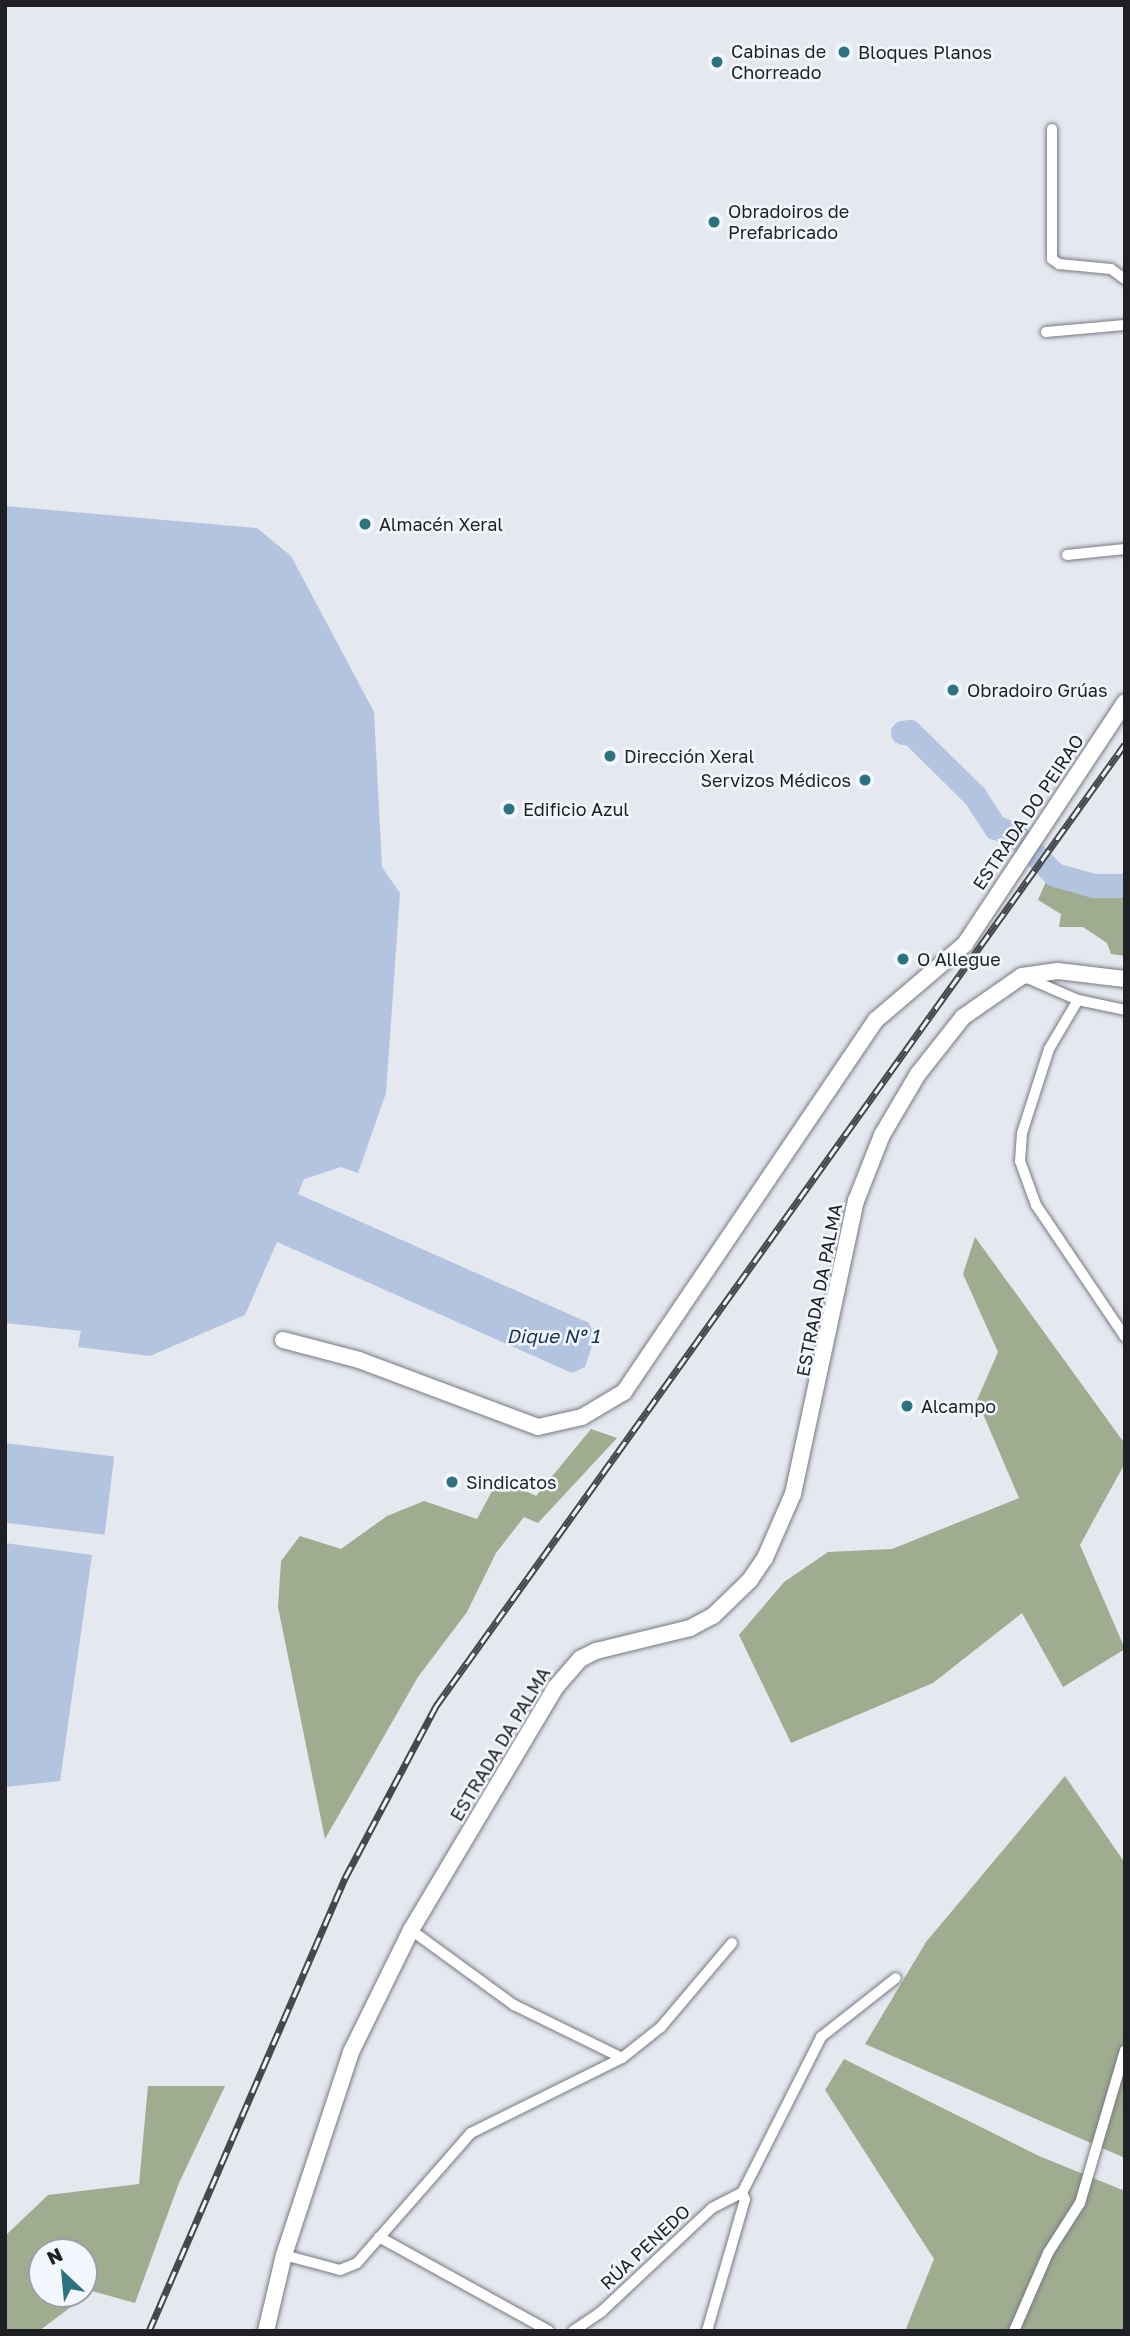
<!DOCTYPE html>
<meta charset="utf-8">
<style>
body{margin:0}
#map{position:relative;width:1130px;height:2336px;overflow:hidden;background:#e5e8ef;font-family:"Golos Text",sans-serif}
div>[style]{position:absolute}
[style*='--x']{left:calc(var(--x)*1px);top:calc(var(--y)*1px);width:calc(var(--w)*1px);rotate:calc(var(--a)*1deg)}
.forest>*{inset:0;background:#a0ac8f}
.water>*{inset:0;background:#b3c4e0;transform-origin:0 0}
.river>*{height:24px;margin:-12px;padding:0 12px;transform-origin:12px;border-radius:12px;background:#b3c4e0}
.roads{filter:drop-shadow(0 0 2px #777a80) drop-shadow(0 0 2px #777a80)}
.street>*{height:10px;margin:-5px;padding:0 5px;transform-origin:5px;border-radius:5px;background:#fff}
.secondary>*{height:16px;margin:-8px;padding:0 8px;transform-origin:8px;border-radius:8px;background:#fff}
.rail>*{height:7px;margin-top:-3.5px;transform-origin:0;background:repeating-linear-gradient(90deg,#f2f6fd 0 13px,#46484c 0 26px);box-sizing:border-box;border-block:2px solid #46484c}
.dots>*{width:19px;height:19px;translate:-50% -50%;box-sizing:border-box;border:4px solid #f2f6fd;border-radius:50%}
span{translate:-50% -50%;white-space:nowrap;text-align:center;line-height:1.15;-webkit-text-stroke:5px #f2f6fd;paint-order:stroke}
.poi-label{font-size:18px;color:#1f2023}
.left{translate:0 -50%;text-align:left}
.right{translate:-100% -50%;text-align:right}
.street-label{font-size:18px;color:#1f2023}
.water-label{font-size:19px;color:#1d3459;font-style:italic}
.frame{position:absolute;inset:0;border:7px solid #1f2023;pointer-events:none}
.north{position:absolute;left:28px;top:2238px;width:70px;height:70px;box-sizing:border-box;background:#f2f6fd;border:2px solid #9ea0a6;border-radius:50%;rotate:334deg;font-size:19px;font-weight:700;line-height:28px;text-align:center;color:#1f2023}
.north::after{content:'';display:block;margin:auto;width:24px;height:32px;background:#2c727f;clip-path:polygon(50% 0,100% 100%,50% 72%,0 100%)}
</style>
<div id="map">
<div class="forest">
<div style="clip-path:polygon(1047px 879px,1106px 895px,1125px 892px,1125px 956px,1111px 954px,1107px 943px,1083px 927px,1059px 927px,1061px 914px,1038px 900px)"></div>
<div style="clip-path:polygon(975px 1237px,1125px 1444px,1125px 1463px,1080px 1545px,1125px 1649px,1063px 1687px,1022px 1613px,933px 1683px,791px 1743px,739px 1635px,784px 1582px,828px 1552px,892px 1549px,1019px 1498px,977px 1400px,998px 1352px,963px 1274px)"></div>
<div style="clip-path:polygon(591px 1429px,617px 1438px,538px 1523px,524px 1517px,496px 1553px,467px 1612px,418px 1677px,325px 1839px,278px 1607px,281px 1561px,300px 1536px,341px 1549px,387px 1516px,424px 1501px,477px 1519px,499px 1478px,536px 1496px)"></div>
<div style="clip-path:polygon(1065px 1776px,1125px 1863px,1125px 2158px,865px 2044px,926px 1942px)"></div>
<div style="clip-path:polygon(844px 2059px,1039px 2156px,1125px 2191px,1125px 2331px,905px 2331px,934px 2259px,825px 2090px)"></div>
<div style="clip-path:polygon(evenodd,148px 2086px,225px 2086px,179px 2183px,135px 2303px,92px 2291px,39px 2331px,5px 2331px,5px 2236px,48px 2195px,139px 2184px,148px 2086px,84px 2252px,84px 2294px,42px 2294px,42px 2252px,84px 2252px)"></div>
</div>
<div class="water">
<div style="clip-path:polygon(5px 506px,257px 528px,291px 556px,374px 712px,382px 867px,400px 893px,386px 1093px,358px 1173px,341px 1167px,304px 1179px,298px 1194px,589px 1323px,595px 1337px,585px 1367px,572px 1373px,277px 1242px,245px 1315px,150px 1356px,78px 1347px,81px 1331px,5px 1323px)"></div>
<div style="left:5px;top:1443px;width:110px;height:79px;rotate:7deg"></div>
<div style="clip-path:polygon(5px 1543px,92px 1555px,60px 1781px,5px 1787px)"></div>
</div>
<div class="river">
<div style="--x:903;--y:733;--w:7;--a:-8"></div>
<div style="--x:910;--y:732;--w:91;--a:44.6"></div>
<div style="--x:975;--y:796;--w:38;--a:57"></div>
<div style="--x:996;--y:828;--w:20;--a:18"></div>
<div style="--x:1015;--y:834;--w:57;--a:45.7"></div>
<div style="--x:1055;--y:875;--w:41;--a:15.8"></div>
<div style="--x:1094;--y:886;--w:31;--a:0"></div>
</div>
<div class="roads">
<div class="street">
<div style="--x:1052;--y:129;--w:130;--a:90"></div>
<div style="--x:1052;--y:259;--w:9;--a:36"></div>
<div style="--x:1059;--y:264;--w:52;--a:5.5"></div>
<div style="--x:1111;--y:269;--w:17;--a:36"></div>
<div style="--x:1046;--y:332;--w:79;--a:-5.1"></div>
<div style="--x:1067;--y:555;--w:58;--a:-5.9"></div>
<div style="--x:1025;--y:977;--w:58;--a:23.5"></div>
<div style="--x:1078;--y:1000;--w:48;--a:12"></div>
<div style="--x:1078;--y:1000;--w:57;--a:120.6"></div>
<div style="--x:1049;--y:1049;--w:88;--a:107.8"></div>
<div style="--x:1022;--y:1133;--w:28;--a:94"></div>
<div style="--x:1020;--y:1161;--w:47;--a:70"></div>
<div style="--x:1036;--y:1205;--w:159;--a:56"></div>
<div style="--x:411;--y:1930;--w:127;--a:36.1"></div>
<div style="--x:514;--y:2005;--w:120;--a:26.1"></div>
<div style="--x:742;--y:2193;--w:175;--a:-63.1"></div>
<div style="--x:821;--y:2037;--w:95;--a:-38.2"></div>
<div style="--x:379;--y:2237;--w:194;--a:28.9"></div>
<div style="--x:284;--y:2255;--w:58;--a:15"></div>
<div style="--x:340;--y:2270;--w:18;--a:-22"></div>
<div style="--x:357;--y:2263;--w:173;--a:-48.8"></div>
<div style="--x:471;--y:2133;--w:169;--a:-26.4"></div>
<div style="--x:622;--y:2058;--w:50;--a:-38.5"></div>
<div style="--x:661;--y:2027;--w:110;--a:-49.8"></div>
<div style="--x:573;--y:2331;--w:34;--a:-34"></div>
<div style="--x:601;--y:2312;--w:152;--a:-43.1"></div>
<div style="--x:712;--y:2208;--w:34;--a:-27"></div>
<div style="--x:707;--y:2331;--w:137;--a:-73.9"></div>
<div style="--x:745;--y:2199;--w:7;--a:-117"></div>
<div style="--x:1014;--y:2331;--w:85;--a:-66.4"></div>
<div style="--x:1048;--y:2253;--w:59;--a:-57.4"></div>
<div style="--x:1080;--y:2203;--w:159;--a:-73.6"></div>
</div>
<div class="secondary">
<div style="--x:283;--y:1340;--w:79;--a:14.7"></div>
<div style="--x:359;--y:1360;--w:191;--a:20.5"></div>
<div style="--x:538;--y:1427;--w:45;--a:-12.8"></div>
<div style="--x:582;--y:1417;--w:49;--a:-30.8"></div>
<div style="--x:624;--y:1392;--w:449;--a:-55.9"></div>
<div style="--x:876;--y:1020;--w:117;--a:-40.5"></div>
<div style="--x:965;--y:944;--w:290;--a:-56.5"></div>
<div style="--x:266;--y:2331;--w:78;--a:-76.7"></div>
<div style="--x:284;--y:2255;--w:214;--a:-71.7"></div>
<div style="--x:351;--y:2052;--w:136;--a:-63.8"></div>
<div style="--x:411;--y:1930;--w:282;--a:-59.2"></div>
<div style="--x:555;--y:1688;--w:38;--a:-49"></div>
<div style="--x:580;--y:1659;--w:18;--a:-27"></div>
<div style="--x:596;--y:1651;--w:97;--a:-13.7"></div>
<div style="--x:690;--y:1628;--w:26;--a:-28"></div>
<div style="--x:713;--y:1616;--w:52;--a:-44.2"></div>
<div style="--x:750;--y:1580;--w:27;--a:-56"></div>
<div style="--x:765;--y:1558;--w:70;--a:-66.4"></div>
<div style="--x:793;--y:1494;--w:300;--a:-77.9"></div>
<div style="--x:856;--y:1201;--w:71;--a:-68.5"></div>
<div style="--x:882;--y:1135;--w:71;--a:-59.5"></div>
<div style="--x:918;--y:1074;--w:73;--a:-51.7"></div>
<div style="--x:963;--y:1017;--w:72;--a:-34.8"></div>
<div style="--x:1022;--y:976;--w:36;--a:-8"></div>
<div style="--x:1058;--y:971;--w:67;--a:6.8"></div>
</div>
</div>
<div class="rail">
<div style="--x:149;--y:2331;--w:494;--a:-66.6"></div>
<div style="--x:345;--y:1878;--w:195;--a:-62.1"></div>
<div style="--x:436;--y:1706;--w:1183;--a:-54.39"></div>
</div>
<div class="dots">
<div style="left:844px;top:52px;background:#2c727f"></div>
<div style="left:717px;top:62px;background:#2c727f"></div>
<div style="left:714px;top:222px;background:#2c727f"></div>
<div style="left:365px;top:524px;background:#2c727f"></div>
<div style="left:953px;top:690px;background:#2c727f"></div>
<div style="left:610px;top:756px;background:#2c727f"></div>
<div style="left:865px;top:780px;background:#2c727f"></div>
<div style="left:509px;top:809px;background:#2c727f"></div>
<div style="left:903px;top:959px;background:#2c727f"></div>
<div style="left:907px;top:1406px;background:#2c727f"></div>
<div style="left:452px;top:1482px;background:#2c727f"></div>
</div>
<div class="poi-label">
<span class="left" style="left:731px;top:62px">Cabinas de<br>Chorreado</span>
<span class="left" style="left:858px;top:52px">Bloques Planos</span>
<span class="left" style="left:728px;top:222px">Obradoiros de<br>Prefabricado</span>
<span class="left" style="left:379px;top:524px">Almacén Xeral</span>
<span class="left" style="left:967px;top:690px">Obradoiro Grúas</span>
<span class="left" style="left:624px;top:756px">Dirección Xeral</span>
<span class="right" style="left:851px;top:780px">Servizos Médicos</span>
<span class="left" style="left:523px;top:809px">Edificio Azul</span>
<span class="left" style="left:917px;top:959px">O Allegue</span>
<span class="left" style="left:921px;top:1406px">Alcampo</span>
<span class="left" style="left:466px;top:1482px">Sindicatos</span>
</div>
<div class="street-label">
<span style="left:1028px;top:812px;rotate:-56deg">ESTRADA DO PEIRAO</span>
<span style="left:819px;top:1290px;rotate:-79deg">ESTRADA DA PALMA</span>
<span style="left:500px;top:1744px;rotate:-59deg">ESTRADA DA PALMA</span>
<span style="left:645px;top:2247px;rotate:-43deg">RÚA PENEDO</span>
</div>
<div class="water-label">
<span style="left:553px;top:1336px">Dique Nº 1</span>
</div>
<div class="frame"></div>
<div class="north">N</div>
</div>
